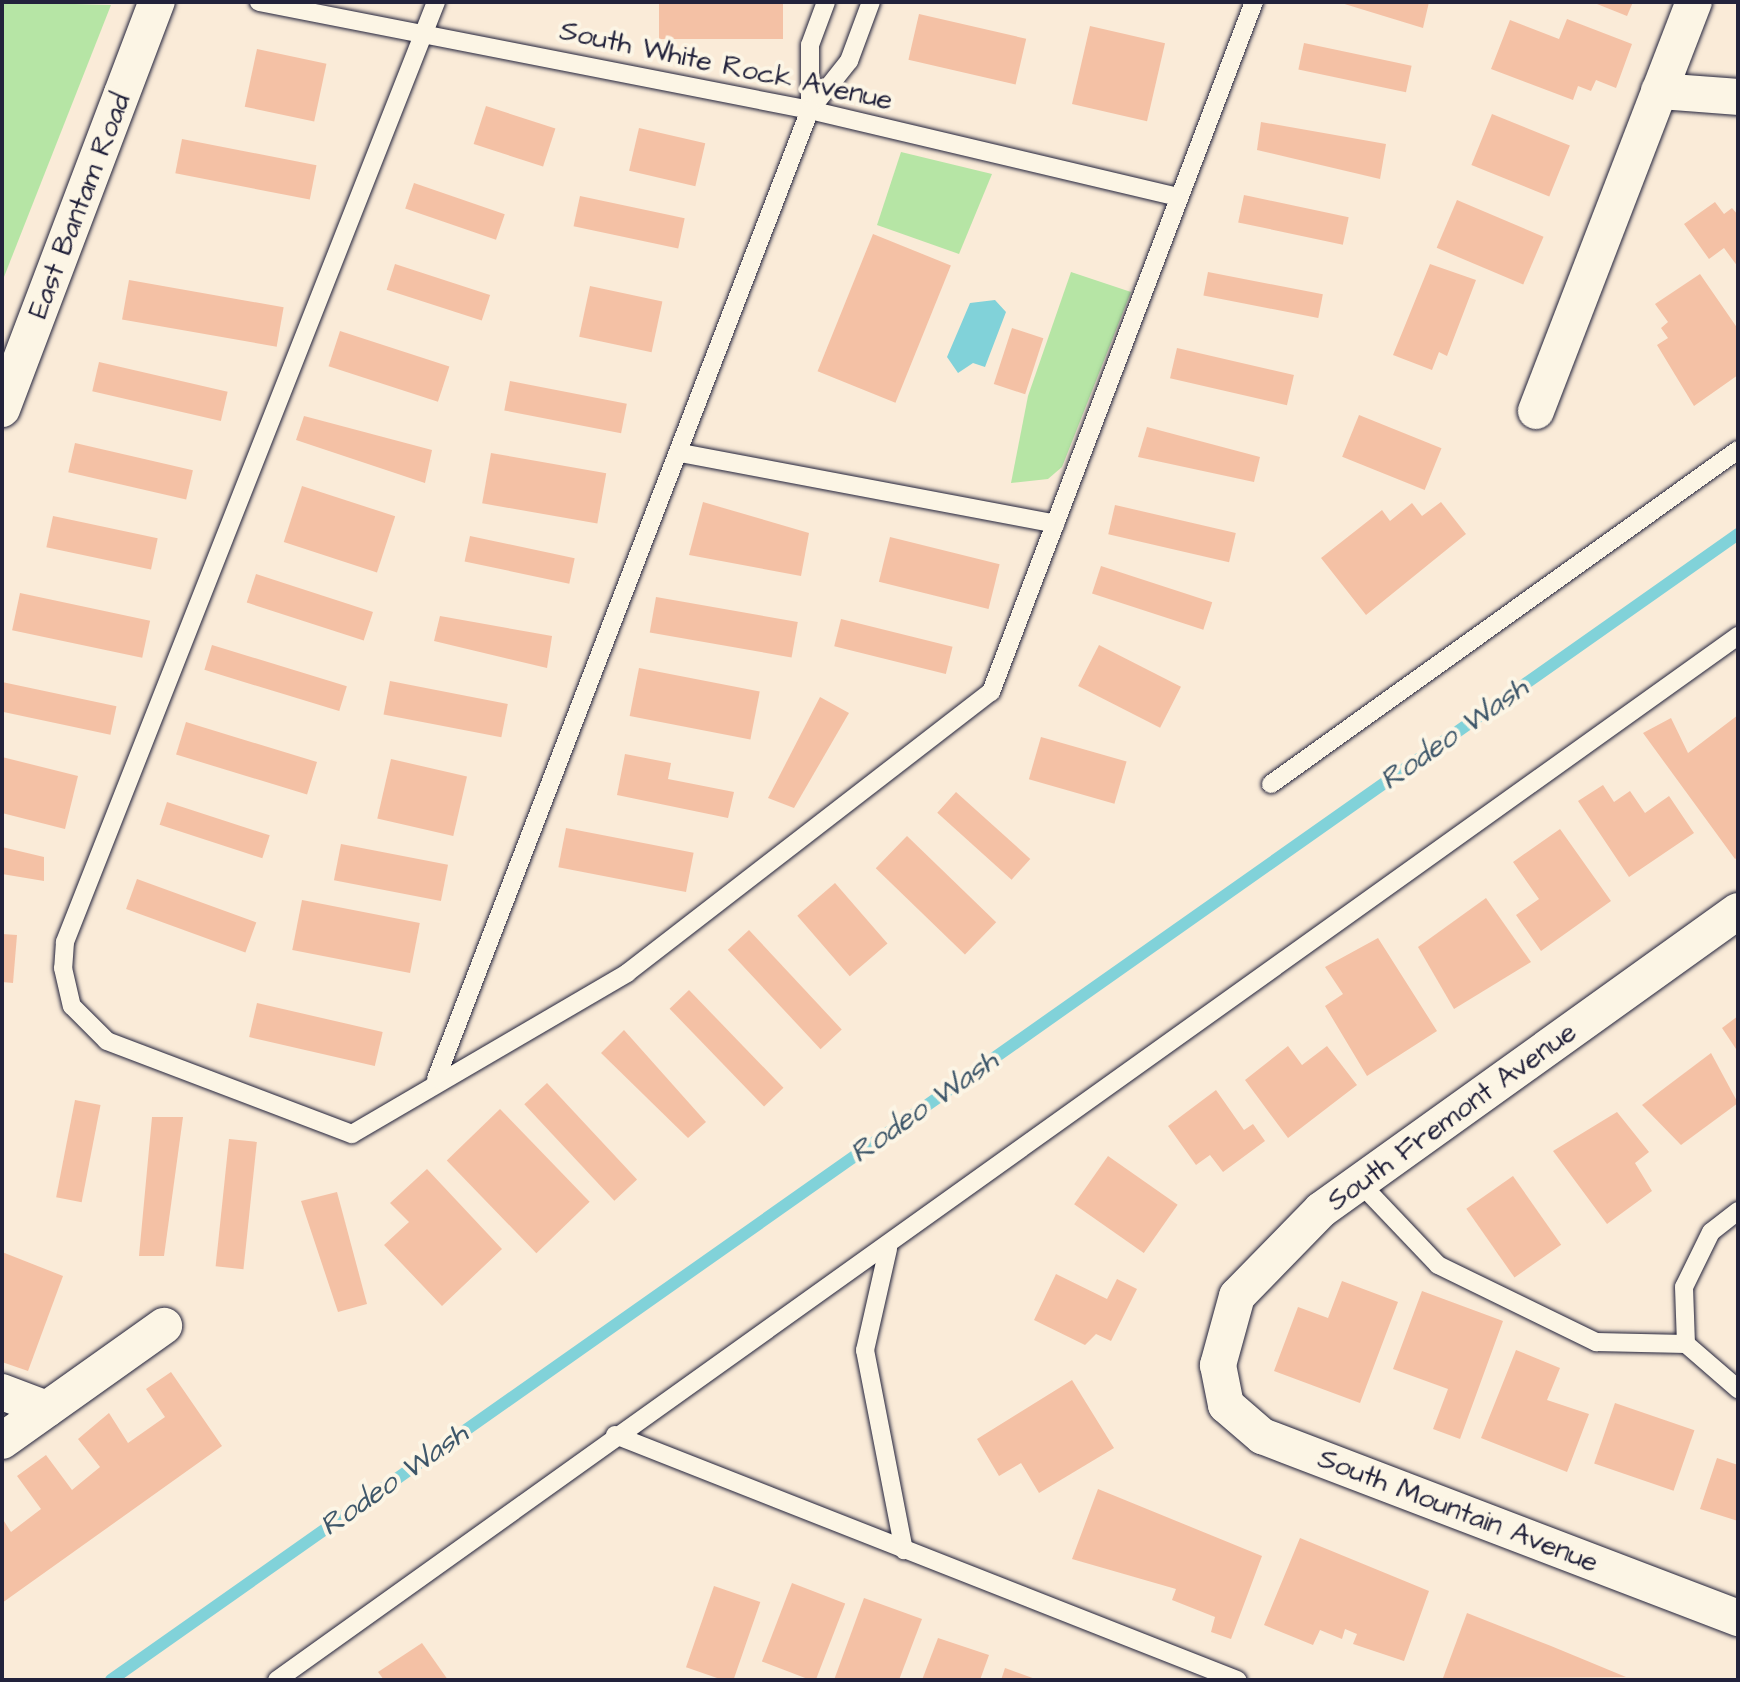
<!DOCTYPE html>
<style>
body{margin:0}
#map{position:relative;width:1740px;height:1682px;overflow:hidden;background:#faebd8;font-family:"Architects Daughter",sans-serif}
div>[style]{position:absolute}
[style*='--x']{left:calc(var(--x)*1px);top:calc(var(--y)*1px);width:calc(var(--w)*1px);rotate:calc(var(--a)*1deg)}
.green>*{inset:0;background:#b6e5a5}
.water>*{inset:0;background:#81d2d9}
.stream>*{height:12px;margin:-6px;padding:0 6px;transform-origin:6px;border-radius:6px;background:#81d2d9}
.building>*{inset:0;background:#f4c1a5;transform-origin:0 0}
.roads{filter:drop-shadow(0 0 2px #22223b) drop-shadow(0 0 2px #22223b)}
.lane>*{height:18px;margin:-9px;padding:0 9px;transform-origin:9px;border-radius:9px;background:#fcf5e5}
.street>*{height:36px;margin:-18px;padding:0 18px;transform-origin:18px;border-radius:18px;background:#fcf5e5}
span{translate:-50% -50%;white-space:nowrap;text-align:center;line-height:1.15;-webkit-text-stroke:8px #fcf5e5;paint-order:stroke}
.street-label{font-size:28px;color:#22223b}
.water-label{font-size:30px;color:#3e576a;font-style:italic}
.frame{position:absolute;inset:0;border:4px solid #22223b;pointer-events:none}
</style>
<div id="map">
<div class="green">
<div style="clip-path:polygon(2px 2px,111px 5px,2px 282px)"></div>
<div style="clip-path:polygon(901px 152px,992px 174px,959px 254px,877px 225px)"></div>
<div style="clip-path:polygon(1071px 272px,1131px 292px,1062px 467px,1048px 479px,1011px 483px,1028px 396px)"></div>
</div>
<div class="water">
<div style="clip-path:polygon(995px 300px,1006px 312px,985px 367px,973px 363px,958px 373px,947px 357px,970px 303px)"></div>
</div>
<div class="stream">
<div style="--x:111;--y:1680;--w:1990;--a:-35.16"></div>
</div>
<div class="building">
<div style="left:659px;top:2px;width:124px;height:37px"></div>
<div style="clip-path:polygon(1338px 2px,1429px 2px,1423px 28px)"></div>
<div style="clip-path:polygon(1592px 2px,1633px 2px,1627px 16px)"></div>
<div style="left:919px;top:14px;width:110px;height:47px;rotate:13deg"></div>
<div style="clip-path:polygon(1567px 19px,1632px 44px,1616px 88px,1596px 80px,1591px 91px,1578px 86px,1573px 100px,1491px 69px,1510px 20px,1559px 39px)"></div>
<div style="left:1090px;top:26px;width:77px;height:80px;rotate:13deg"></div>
<div style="left:1304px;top:43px;width:110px;height:27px;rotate:12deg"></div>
<div style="left:257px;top:49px;width:71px;height:59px;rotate:12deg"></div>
<div style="left:486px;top:106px;width:73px;height:40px;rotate:18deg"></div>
<div style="left:1492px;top:114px;width:84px;height:55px;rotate:22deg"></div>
<div style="clip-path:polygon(1261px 122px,1386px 144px,1380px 179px,1257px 150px)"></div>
<div style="left:639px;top:128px;width:68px;height:44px;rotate:13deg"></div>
<div style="left:182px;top:139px;width:137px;height:35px;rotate:11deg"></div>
<div style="left:414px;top:183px;width:96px;height:27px;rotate:19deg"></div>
<div style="left:1244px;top:195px;width:107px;height:28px;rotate:12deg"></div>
<div style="left:580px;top:196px;width:107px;height:31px;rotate:12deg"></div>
<div style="left:1457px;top:200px;width:94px;height:52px;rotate:23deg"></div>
<div style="clip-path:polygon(1715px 202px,1724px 214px,1732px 208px,1738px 215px,1738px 267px,1724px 248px,1709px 259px,1684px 224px)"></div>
<div style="left:873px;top:234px;width:84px;height:148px;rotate:22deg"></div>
<div style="left:395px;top:264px;width:100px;height:27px;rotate:18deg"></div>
<div style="clip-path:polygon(1430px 264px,1476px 280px,1447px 356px,1439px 352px,1432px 370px,1393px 355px)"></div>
<div style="left:1208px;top:272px;width:117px;height:24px;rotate:11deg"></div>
<div style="clip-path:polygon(1700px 274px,1738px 329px,1738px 375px,1694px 406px,1657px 345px,1668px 338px,1661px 328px,1668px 322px,1655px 304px)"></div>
<div style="left:129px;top:280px;width:157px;height:40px;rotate:10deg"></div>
<div style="left:590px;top:286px;width:74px;height:52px;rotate:12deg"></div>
<div style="left:1012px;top:328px;width:33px;height:59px;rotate:18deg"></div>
<div style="left:340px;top:331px;width:115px;height:37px;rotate:18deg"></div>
<div style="left:1177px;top:348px;width:120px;height:31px;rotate:13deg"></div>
<div style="left:99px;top:362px;width:132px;height:30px;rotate:13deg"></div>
<div style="left:510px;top:381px;width:119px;height:30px;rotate:11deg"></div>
<div style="left:1359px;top:415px;width:89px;height:45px;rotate:22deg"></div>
<div style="clip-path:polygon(304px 416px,432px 450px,425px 483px,296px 440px)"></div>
<div style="clip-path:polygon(1147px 427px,1260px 457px,1254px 482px,1138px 457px)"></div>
<div style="left:75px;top:443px;width:121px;height:30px;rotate:13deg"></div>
<div style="left:491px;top:453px;width:117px;height:51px;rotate:10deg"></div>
<div style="left:302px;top:486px;width:98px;height:59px;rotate:18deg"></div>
<div style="clip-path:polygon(703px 502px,809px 533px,801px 576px,689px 555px)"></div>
<div style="clip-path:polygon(1441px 502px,1466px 534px,1366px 615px,1321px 558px,1382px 510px,1390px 521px,1412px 503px,1422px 516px)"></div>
<div style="left:1115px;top:505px;width:124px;height:30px;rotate:13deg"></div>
<div style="left:53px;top:516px;width:107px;height:32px;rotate:12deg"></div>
<div style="left:470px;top:536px;width:107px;height:26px;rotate:12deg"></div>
<div style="left:890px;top:537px;width:113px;height:46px;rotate:14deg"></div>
<div style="left:1101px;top:566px;width:117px;height:29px;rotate:18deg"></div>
<div style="left:256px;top:574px;width:123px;height:30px;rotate:18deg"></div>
<div style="left:20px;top:593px;width:133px;height:38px;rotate:12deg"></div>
<div style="left:656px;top:597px;width:144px;height:36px;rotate:10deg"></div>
<div style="clip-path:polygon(440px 616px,552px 636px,547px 668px,434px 641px)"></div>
<div style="left:841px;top:619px;width:115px;height:28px;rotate:14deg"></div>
<div style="left:212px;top:645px;width:141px;height:26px;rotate:17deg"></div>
<div style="left:1099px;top:645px;width:92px;height:46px;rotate:27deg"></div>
<div style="left:639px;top:668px;width:123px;height:49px;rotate:11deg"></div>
<div style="left:390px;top:681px;width:120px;height:34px;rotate:11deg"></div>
<div style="left:2px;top:682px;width:117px;height:29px;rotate:12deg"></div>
<div style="clip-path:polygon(820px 697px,849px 713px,794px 808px,768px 798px)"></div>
<div style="clip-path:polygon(1738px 715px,1738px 857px,1735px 859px,1643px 733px,1671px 718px,1688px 753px)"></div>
<div style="left:186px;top:722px;width:137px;height:34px;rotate:17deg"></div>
<div style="left:1041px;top:737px;width:89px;height:44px;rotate:16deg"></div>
<div style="clip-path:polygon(625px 754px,671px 763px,668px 779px,734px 792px,728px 818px,617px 795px)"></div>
<div style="clip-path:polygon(2px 757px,78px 776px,65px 829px,2px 813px)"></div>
<div style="left:391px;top:759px;width:78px;height:61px;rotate:13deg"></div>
<div style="clip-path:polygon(1603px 785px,1614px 802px,1630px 791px,1645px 813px,1669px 796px,1694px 833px,1629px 877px,1578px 801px)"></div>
<div style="left:956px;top:792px;width:100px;height:28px;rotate:42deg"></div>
<div style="left:167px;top:802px;width:108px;height:24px;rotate:18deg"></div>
<div style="left:566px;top:828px;width:130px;height:40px;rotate:11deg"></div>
<div style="clip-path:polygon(1560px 829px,1611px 901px,1541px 951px,1516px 915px,1539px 899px,1513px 862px)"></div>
<div style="left:907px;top:836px;width:124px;height:45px;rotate:44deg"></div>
<div style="left:341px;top:844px;width:109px;height:37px;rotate:11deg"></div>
<div style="clip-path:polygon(2px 847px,44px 857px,44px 881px,2px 874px)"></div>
<div style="left:137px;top:879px;width:127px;height:32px;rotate:20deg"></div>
<div style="left:835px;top:883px;width:80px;height:50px;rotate:49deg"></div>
<div style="clip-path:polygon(1486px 898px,1531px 962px,1454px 1009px,1418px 947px)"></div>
<div style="left:302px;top:900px;width:120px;height:51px;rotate:11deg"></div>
<div style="left:749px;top:930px;width:136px;height:29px;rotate:47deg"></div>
<div style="clip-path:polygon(2px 934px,17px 935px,13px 983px,2px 982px)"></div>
<div style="clip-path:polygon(1378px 938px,1437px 1031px,1367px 1076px,1325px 1006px,1343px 994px,1325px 967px)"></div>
<div style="left:689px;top:990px;width:136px;height:27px;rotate:46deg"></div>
<div style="left:257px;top:1003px;width:129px;height:35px;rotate:13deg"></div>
<div style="clip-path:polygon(1738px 1016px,1738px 1052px,1722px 1028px)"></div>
<div style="clip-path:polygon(624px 1030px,706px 1122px,688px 1138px,601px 1053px)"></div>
<div style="clip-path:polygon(1288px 1046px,1302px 1065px,1327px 1046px,1357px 1085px,1288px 1138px,1245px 1080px)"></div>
<div style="clip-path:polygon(1711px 1053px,1738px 1103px,1681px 1145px,1642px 1105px)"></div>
<div style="left:547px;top:1083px;width:132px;height:31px;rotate:47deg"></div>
<div style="clip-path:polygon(1216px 1090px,1244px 1130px,1253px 1124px,1265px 1141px,1223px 1172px,1210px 1155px,1196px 1165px,1168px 1126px)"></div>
<div style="left:75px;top:1100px;width:26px;height:99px;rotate:11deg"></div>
<div style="left:500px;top:1109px;width:129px;height:74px;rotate:46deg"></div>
<div style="clip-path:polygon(1617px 1112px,1649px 1152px,1635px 1163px,1652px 1191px,1607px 1224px,1553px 1151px)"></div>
<div style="clip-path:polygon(152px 1117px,183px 1117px,164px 1256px,139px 1256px)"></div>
<div style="left:229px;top:1139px;width:28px;height:128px;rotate:6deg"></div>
<div style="left:1108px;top:1156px;width:85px;height:59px;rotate:35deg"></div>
<div style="clip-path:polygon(427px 1169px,502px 1249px,442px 1306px,384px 1245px,409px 1222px,390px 1203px)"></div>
<div style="left:1513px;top:1176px;width:84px;height:57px;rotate:55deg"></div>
<div style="clip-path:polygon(337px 1192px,367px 1304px,338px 1312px,301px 1201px)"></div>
<div style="clip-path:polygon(2px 1252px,63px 1276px,28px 1371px,2px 1362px)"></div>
<div style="clip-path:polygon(1056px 1274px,1107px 1299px,1117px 1279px,1137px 1289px,1111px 1341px,1096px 1334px,1085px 1345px,1034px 1320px)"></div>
<div style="clip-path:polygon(1342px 1281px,1398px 1302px,1360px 1403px,1274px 1371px,1298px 1307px,1328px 1318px)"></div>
<div style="clip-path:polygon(1422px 1291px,1503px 1321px,1460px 1439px,1433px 1429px,1448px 1389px,1393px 1369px)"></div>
<div style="clip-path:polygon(1516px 1350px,1560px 1368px,1547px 1400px,1589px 1414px,1567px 1472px,1481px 1438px)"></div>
<div style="clip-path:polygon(171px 1372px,222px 1446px,2px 1603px,2px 1518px,11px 1532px,41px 1509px,17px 1476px,46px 1455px,72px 1490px,100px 1467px,78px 1439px,109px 1413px,128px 1443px,165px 1417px,146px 1389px)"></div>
<div style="clip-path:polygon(1072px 1380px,1114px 1448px,1039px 1493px,1021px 1463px,999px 1476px,977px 1439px)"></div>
<div style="left:1615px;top:1403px;width:84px;height:64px;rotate:19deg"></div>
<div style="clip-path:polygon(1717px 1458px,1738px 1465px,1738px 1521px,1700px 1509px)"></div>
<div style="clip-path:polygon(1098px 1489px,1262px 1556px,1231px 1639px,1211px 1632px,1215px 1617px,1172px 1600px,1176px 1589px,1072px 1559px)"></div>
<div style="clip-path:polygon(1300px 1538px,1429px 1591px,1404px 1661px,1353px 1644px,1357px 1634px,1345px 1629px,1342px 1639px,1320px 1630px,1313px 1645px,1264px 1625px)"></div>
<div style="left:792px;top:1583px;width:57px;height:84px;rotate:21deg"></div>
<div style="left:714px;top:1586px;width:49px;height:86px;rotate:19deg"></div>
<div style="clip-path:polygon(864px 1598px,922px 1619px,899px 1680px,834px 1680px)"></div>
<div style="clip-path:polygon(1467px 1613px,1551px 1646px,1626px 1677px,1443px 1678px)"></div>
<div style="clip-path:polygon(938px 1638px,989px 1655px,980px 1680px,922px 1680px)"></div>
<div style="clip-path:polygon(422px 1643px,448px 1680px,384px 1680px,378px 1672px)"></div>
<div style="clip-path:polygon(1005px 1668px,1038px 1680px,1001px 1680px)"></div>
</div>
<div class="roads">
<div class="lane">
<div style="--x:259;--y:2;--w:561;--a:11.09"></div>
<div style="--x:810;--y:110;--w:378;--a:13.3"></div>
<div style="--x:436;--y:2;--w:1011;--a:111.54"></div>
<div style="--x:65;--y:942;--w:26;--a:94"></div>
<div style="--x:63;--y:968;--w:39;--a:77"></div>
<div style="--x:72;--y:1006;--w:49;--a:45"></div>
<div style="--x:107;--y:1041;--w:262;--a:20.8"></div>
<div style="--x:352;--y:1134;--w:319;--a:-30.3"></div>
<div style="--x:627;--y:973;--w:460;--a:-37.7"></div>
<div style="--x:991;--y:692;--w:738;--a:-69.14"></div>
<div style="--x:826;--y:2;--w:46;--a:110.4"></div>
<div style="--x:810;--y:45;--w:65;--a:90"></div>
<div style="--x:810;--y:110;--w:63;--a:-51.5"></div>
<div style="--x:849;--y:61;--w:63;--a:-69.6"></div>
<div style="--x:681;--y:453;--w:381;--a:10.7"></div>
<div style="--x:1271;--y:784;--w:574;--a:-35.57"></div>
<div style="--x:436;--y:1079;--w:1039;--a:-68.9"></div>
<div style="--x:1360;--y:1183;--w:113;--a:46.4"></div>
<div style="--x:1438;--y:1265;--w:176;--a:26"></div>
<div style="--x:1596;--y:1342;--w:90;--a:1.3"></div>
<div style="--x:1738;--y:1211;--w:34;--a:142"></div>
<div style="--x:1711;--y:1232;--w:61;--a:116.1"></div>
<div style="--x:1684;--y:1287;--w:57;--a:88"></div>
<div style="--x:1686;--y:1344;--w:69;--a:40.9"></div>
<div style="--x:888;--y:1249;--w:104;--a:102.8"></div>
<div style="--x:865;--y:1350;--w:204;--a:79"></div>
<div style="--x:615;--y:1435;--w:669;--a:21.5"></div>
<div style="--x:277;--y:1680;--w:1796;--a:-35.55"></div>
</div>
<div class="street">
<div style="--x:1659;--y:91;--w:79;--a:4.3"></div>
<div style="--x:2;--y:409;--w:436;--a:-69.2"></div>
<div style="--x:1536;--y:411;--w:438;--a:-68.9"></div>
<div style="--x:1738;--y:911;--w:513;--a:144.36"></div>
<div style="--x:1321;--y:1210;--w:120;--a:134.3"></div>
<div style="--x:1237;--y:1296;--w:72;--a:105.4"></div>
<div style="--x:1218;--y:1365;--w:41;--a:78.7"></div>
<div style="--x:1226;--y:1405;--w:48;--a:40.7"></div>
<div style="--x:1262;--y:1436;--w:510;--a:20.92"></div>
<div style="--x:2;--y:1392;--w:48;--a:20.7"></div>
<div style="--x:2;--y:1441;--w:199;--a:-35.4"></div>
</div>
</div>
<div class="street-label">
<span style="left:726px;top:66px;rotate:12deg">South White Rock Avenue</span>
<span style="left:80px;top:206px;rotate:-69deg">East Bantam Road</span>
<span style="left:1452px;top:1117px;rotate:-36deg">South Fremont Avenue</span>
<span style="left:1458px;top:1511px;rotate:21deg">South Mountain Avenue</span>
</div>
<div class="water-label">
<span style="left:1454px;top:734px;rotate:-35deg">Rodeo Wash</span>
<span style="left:924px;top:1107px;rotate:-35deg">Rodeo Wash</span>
<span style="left:394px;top:1480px;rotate:-35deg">Rodeo Wash</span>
</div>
<div class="frame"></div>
</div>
